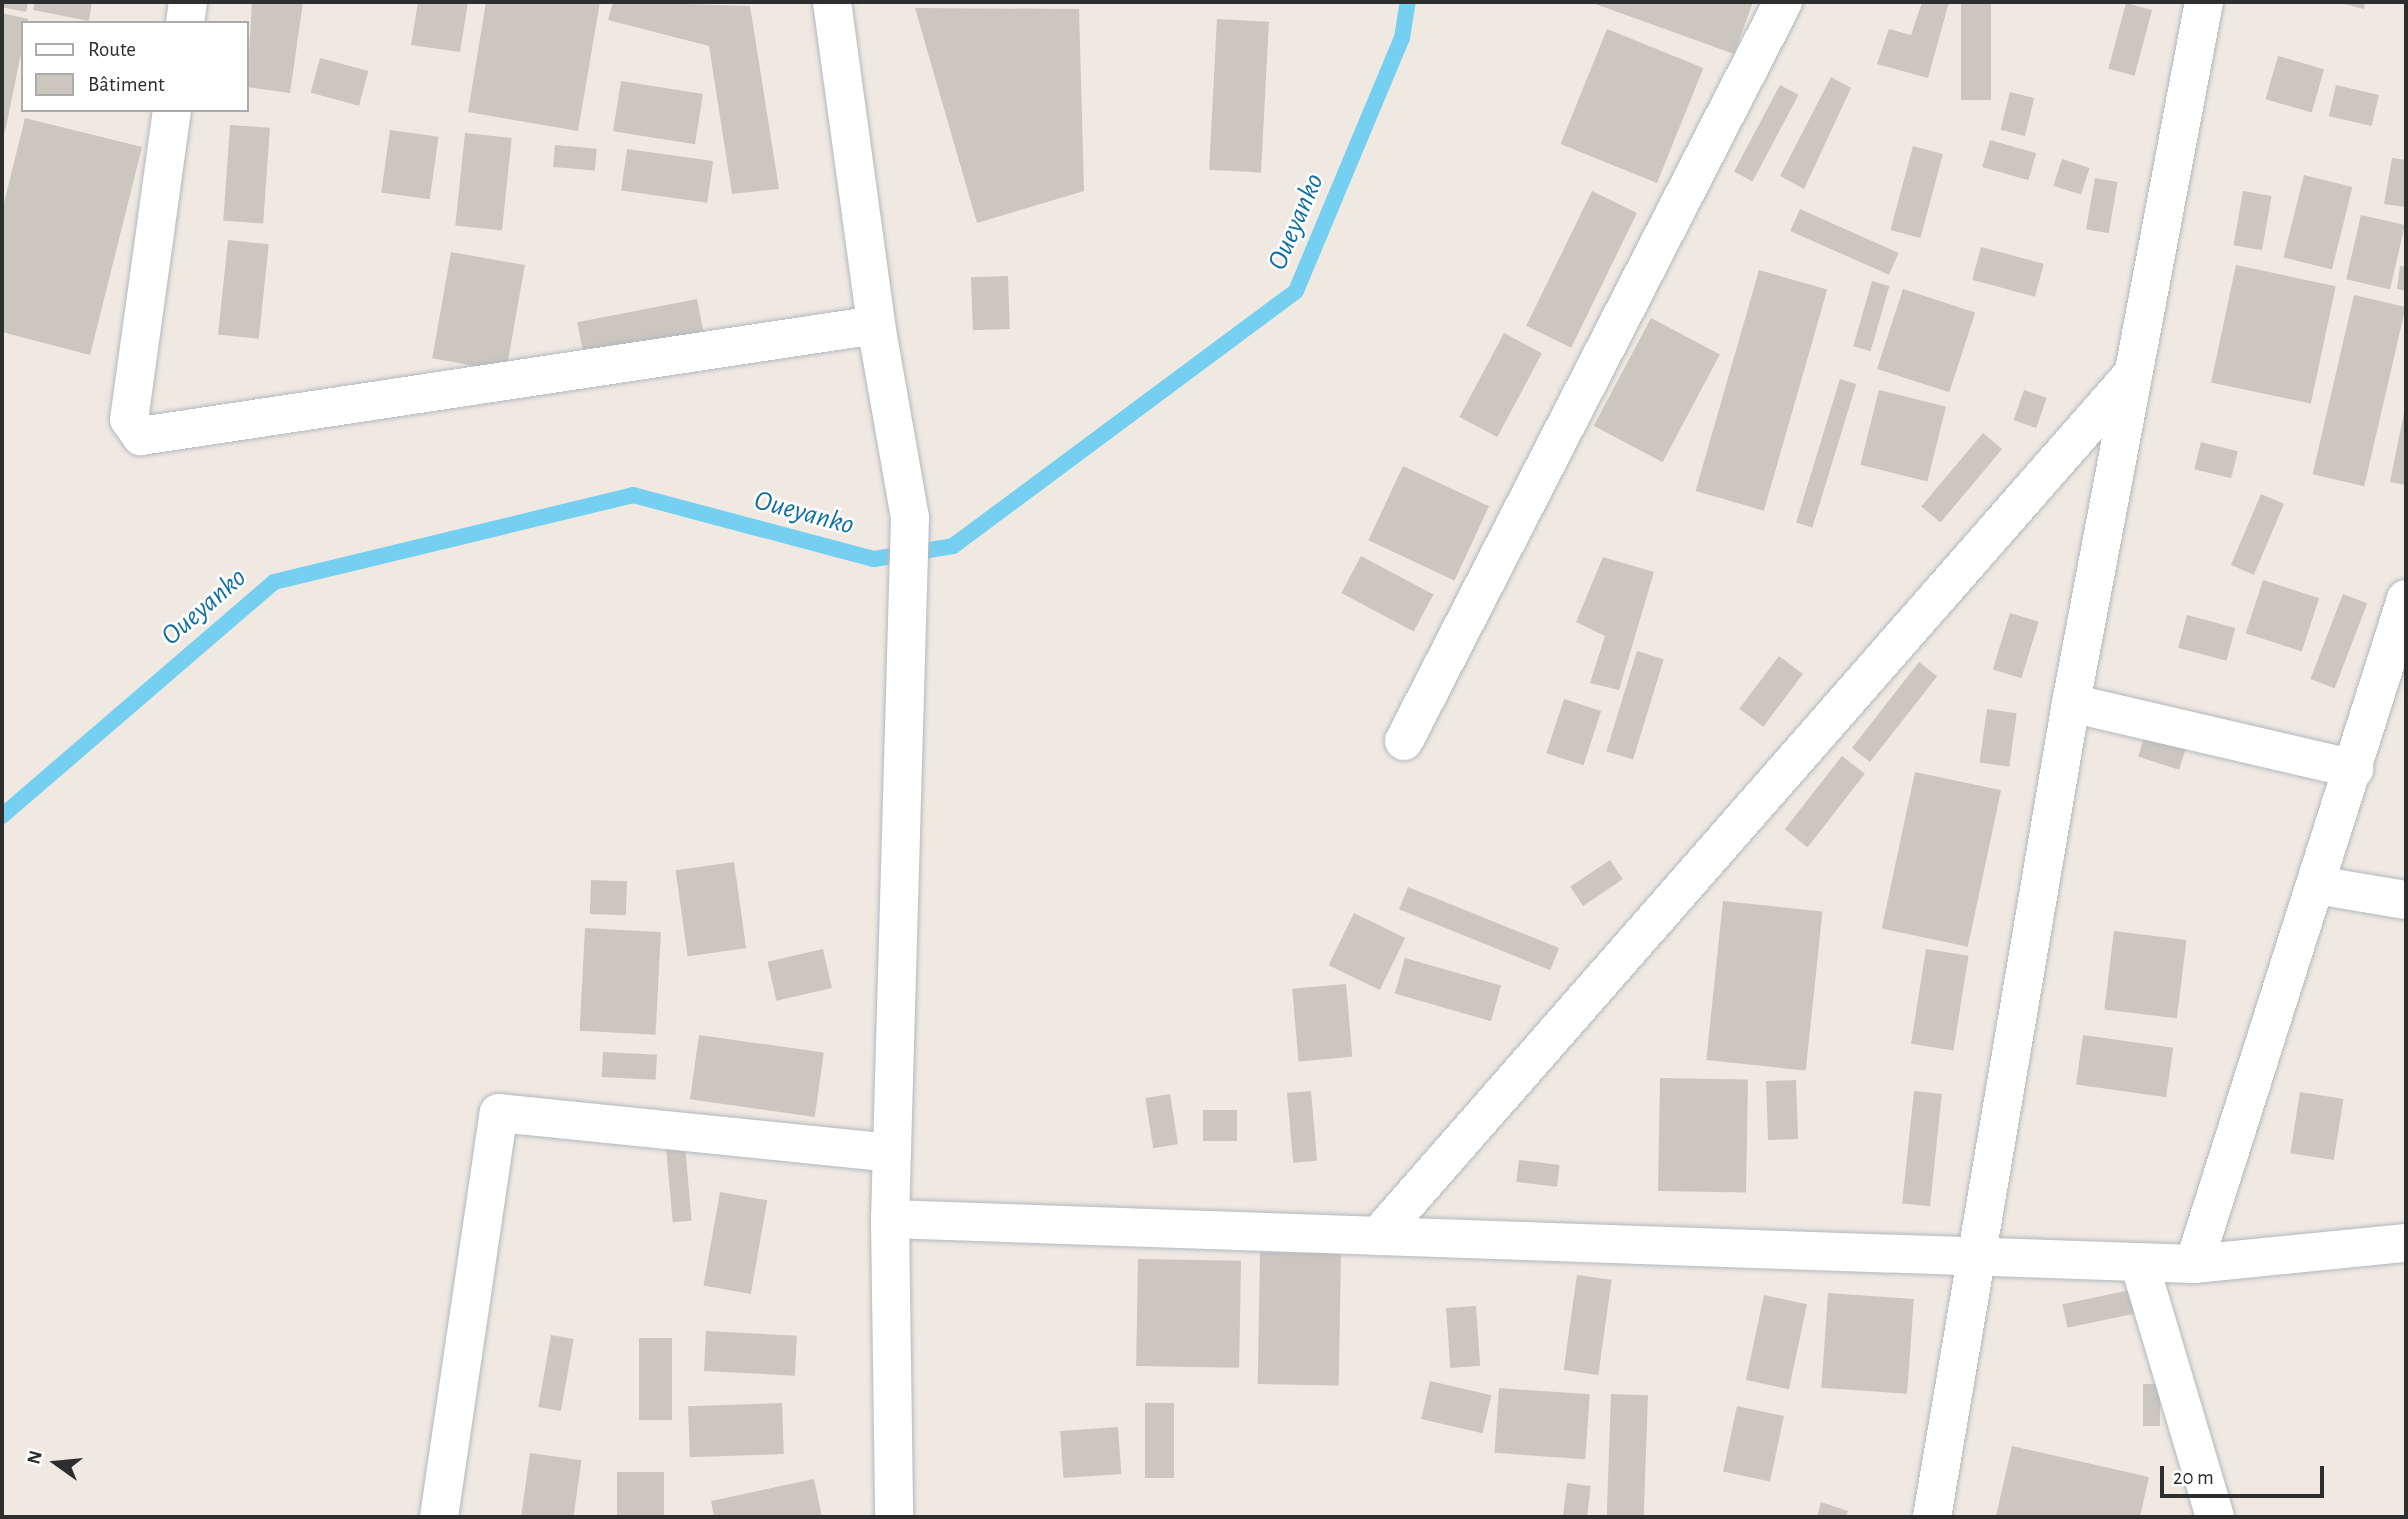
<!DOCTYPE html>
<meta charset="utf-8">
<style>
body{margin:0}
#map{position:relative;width:2408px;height:1519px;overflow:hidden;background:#efe9e1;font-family:"Alegreya Sans",sans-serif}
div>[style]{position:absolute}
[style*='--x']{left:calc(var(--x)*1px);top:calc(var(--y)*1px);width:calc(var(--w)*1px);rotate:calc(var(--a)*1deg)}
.stream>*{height:16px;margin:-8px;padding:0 8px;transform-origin:8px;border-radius:8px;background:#75cff0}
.building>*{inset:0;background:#cbc7bf;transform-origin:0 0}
.roads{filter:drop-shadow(0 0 2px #b4b7c1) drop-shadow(0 0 2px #b4b7c1)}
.minor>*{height:38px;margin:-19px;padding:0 19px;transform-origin:19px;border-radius:19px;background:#fff}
span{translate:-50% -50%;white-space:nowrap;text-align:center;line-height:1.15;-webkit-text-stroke:5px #fff;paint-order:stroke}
.water-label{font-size:28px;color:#0d6fa3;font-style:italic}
.frame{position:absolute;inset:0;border:4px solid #2e2e2e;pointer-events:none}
.legend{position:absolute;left:21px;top:21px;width:228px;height:91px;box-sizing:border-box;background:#fff;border:2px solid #ababab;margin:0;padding:9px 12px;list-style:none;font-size:21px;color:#2e2e2e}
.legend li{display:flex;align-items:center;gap:14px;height:35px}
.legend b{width:35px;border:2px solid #ababab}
.north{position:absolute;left:21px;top:1428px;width:70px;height:70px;-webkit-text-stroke:5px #fff;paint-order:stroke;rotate:285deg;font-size:19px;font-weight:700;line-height:28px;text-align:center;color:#2e2e2e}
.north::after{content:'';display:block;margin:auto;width:24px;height:32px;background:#2e2e2e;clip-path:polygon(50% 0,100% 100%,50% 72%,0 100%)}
.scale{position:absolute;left:2160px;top:1466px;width:164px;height:32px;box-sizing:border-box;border:4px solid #2e2e2e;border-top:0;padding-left:9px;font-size:21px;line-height:24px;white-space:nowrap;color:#2e2e2e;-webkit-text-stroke:5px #fff;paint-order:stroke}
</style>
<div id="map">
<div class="stream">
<div style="--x:2;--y:816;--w:359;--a:-40.7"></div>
<div style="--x:274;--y:582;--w:369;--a:-13.6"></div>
<div style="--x:633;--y:495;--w:249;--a:14.9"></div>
<div style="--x:874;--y:559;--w:80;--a:-9.3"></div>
<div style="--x:953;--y:546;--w:427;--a:-36.6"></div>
<div style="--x:1296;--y:291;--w:274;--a:-67.3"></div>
<div style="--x:1402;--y:38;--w:36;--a:-81"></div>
</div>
<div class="building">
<div style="clip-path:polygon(2px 2px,28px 2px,26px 12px,2px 7px)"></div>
<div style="clip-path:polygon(35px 2px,92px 2px,89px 21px,33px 10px)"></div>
<div style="clip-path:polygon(252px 2px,303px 2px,290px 93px,247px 87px)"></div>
<div style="clip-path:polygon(418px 2px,468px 2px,460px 52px,411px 45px)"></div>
<div style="clip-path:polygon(486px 2px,600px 2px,578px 131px,468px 112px)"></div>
<div style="clip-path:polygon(613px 2px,750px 6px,779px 189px,732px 194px,709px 46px,608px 20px)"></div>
<div style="clip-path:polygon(1590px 2px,1753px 2px,1734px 54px)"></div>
<div style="clip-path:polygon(1922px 2px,1949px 2px,1928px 78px,1877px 64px,1889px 29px,1911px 35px)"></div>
<div style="left:1961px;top:2px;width:30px;height:98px"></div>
<div style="clip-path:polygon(2336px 2px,2365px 2px,2364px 9px)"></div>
<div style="left:2126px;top:3px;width:27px;height:68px;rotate:15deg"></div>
<div style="clip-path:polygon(915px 8px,1079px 9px,1084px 191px,977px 223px)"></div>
<div style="clip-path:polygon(2px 13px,28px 19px,5px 132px,2px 131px)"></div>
<div style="left:1217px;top:19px;width:52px;height:151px;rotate:3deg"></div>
<div style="left:1607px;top:29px;width:104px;height:124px;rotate:22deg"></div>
<div style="left:2278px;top:56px;width:48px;height:45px;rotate:16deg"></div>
<div style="left:320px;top:58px;width:50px;height:36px;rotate:15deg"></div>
<div style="clip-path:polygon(1831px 77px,1851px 88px,1804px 189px,1780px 176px)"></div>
<div style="left:621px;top:81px;width:83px;height:51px;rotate:9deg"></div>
<div style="left:1780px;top:85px;width:21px;height:98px;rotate:28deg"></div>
<div style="left:2336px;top:85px;width:44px;height:32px;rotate:13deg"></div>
<div style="left:2010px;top:92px;width:25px;height:39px;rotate:14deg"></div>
<div style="clip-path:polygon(25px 118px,142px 147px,90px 355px,2px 332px,2px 211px)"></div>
<div style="left:230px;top:125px;width:40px;height:96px;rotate:4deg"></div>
<div style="left:390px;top:130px;width:49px;height:63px;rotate:8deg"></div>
<div style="left:465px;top:133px;width:47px;height:93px;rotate:6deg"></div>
<div style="left:1990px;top:140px;width:48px;height:28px;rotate:16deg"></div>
<div style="left:555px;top:145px;width:42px;height:22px;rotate:5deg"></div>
<div style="left:1913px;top:146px;width:31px;height:87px;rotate:15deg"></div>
<div style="left:627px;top:149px;width:87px;height:42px;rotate:8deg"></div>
<div style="clip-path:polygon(2392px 158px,2406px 160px,2406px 207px,2384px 204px)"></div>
<div style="left:2062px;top:159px;width:29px;height:28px;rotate:18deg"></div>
<div style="left:2304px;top:175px;width:50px;height:85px;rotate:14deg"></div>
<div style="left:2095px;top:178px;width:23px;height:52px;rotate:10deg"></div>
<div style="left:1592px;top:191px;width:50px;height:150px;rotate:26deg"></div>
<div style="left:2243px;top:191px;width:29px;height:55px;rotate:10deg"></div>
<div style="left:1800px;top:209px;width:108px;height:24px;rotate:24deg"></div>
<div style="left:2361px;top:215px;width:45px;height:66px;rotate:13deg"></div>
<div style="left:228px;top:240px;width:41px;height:95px;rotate:6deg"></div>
<div style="left:1981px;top:247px;width:65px;height:34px;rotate:15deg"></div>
<div style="left:451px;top:252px;width:75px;height:108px;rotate:10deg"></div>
<div style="left:2236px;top:265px;width:102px;height:120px;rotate:12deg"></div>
<div style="clip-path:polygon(2400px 266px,2406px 267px,2406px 291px,2397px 289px)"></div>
<div style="left:1759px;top:270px;width:71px;height:230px;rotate:16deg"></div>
<div style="left:1008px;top:276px;width:53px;height:37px;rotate:88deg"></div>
<div style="left:1872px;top:281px;width:18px;height:68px;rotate:16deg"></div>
<div style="left:1903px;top:289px;width:76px;height:84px;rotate:18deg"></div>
<div style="left:2354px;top:295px;width:53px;height:184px;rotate:13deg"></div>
<div style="left:697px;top:299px;width:36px;height:122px;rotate:79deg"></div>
<div style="left:1651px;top:318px;width:78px;height:122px;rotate:28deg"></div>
<div style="left:1504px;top:333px;width:43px;height:95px;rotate:28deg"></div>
<div style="left:1840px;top:379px;width:17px;height:150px;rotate:17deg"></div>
<div style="left:1879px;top:390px;width:69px;height:77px;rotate:14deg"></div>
<div style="left:2024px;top:390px;width:24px;height:32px;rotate:19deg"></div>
<div style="clip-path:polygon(2406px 403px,2406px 485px,2390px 482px)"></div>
<div style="left:1983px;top:433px;width:25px;height:96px;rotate:40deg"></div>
<div style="left:2201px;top:442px;width:38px;height:28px;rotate:14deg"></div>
<div style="left:1403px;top:466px;width:95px;height:82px;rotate:25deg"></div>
<div style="left:2261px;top:494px;width:25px;height:77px;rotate:23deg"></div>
<div style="left:1361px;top:556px;width:82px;height:42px;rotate:28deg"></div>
<div style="clip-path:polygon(1603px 557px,1654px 572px,1619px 690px,1590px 683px,1605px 636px,1576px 622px)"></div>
<div style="left:2263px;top:580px;width:59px;height:56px;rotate:18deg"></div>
<div style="left:2343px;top:594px;width:26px;height:91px;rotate:21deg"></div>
<div style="left:2010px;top:613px;width:30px;height:59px;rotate:17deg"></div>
<div style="left:2187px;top:615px;width:50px;height:34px;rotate:15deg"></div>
<div style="left:1637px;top:651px;width:28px;height:105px;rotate:17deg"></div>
<div style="left:1779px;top:656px;width:30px;height:66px;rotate:37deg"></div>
<div style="left:1919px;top:662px;width:23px;height:109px;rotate:38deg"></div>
<div style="left:1564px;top:699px;width:39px;height:57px;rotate:18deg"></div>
<div style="left:1987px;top:709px;width:30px;height:54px;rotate:8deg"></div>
<div style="left:2147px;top:729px;width:43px;height:29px;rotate:18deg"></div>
<div style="left:1842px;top:756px;width:29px;height:93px;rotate:38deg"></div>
<div style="left:1915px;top:772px;width:88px;height:160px;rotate:12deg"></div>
<div style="left:1610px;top:860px;width:23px;height:48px;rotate:56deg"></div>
<div style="left:734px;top:862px;width:87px;height:59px;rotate:82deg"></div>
<div style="left:591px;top:880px;width:36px;height:34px;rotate:2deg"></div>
<div style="left:1408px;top:887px;width:163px;height:24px;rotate:22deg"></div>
<div style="left:1723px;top:901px;width:100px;height:160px;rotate:6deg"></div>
<div style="left:1354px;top:913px;width:57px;height:58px;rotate:26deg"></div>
<div style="left:585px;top:928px;width:76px;height:103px;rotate:3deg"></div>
<div style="left:2114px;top:931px;width:73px;height:79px;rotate:7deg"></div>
<div style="left:823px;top:949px;width:40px;height:57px;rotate:77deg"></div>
<div style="left:1926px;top:949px;width:43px;height:96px;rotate:9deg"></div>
<div style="left:1405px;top:958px;width:100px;height:37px;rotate:16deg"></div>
<div style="left:1346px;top:984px;width:73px;height:54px;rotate:85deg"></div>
<div style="left:699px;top:1035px;width:126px;height:65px;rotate:8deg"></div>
<div style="left:2083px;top:1035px;width:91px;height:50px;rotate:8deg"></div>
<div style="left:603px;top:1052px;width:54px;height:25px;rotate:3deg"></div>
<div style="left:1660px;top:1078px;width:88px;height:113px;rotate:1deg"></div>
<div style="left:1796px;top:1080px;width:59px;height:30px;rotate:88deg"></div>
<div style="left:1311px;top:1091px;width:70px;height:24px;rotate:85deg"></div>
<div style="left:1914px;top:1091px;width:28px;height:113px;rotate:6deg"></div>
<div style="left:2300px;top:1092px;width:44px;height:62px;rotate:9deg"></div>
<div style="left:1170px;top:1094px;width:51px;height:25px;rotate:81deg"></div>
<div style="left:1237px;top:1110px;width:31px;height:34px;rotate:90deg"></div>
<div style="left:684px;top:1134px;width:87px;height:19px;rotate:85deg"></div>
<div style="left:1519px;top:1160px;width:41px;height:22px;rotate:7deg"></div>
<div style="left:720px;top:1192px;width:48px;height:95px;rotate:10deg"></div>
<div style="left:1260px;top:1252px;width:81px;height:132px;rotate:1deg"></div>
<div style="left:1138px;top:1259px;width:103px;height:107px;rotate:1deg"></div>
<div style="left:1577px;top:1275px;width:35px;height:96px;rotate:8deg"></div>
<div style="left:2130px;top:1290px;width:24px;height:69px;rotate:78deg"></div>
<div style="left:1828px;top:1293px;width:86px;height:95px;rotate:4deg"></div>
<div style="left:1764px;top:1295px;width:44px;height:87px;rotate:12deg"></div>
<div style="left:1476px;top:1306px;width:60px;height:30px;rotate:86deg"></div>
<div style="left:706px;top:1331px;width:91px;height:40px;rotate:3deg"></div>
<div style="left:551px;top:1335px;width:23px;height:73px;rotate:10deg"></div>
<div style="left:639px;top:1338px;width:33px;height:82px"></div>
<div style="left:1430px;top:1381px;width:63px;height:39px;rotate:13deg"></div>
<div style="left:2143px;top:1384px;width:17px;height:42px"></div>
<div style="left:1499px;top:1388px;width:91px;height:65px;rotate:4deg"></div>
<div style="left:1611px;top:1394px;width:37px;height:123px;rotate:2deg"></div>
<div style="left:782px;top:1403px;width:51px;height:94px;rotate:88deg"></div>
<div style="left:1145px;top:1403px;width:29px;height:75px"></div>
<div style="left:1737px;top:1406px;width:48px;height:67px;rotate:12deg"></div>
<div style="left:1118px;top:1427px;width:47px;height:58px;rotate:86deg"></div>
<div style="clip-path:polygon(2012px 1446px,2149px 1477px,2140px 1517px,1996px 1516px)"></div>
<div style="left:530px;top:1453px;width:52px;height:64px;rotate:8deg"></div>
<div style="left:617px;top:1472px;width:47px;height:45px"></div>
<div style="clip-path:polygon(814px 1479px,822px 1517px,714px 1517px,711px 1501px)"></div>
<div style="left:1567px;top:1483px;width:24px;height:34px;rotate:7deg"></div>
<div style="clip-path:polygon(1821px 1502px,1848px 1511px,1846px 1517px,1817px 1517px)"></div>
</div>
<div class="roads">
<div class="minor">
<div style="--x:832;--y:2;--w:326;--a:82.2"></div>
<div style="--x:876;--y:325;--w:195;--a:80"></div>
<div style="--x:910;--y:517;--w:702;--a:91.63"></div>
<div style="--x:890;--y:1219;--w:298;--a:89.2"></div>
<div style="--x:185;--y:23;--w:21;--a:-82"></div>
<div style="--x:172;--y:110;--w:312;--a:97.9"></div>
<div style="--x:129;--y:419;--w:21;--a:55"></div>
<div style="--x:141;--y:436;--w:743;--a:-8.59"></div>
<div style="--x:2071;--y:703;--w:291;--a:13.1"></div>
<div style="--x:1404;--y:741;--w:831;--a:-62.85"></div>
<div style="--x:2316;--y:885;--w:91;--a:9.5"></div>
<div style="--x:890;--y:1219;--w:1305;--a:1.98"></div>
<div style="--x:2194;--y:1264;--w:213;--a:-5.7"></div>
<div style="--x:1378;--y:1236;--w:1146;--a:-48.79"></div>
<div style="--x:2139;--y:1262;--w:266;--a:73.4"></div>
<div style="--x:2194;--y:1264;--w:698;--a:-72.32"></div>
<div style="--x:439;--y:1517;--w:408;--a:-81.6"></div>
<div style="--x:499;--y:1113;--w:395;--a:5.8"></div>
<div style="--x:1932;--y:1517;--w:826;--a:-80.31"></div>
<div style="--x:2071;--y:703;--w:714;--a:-79.26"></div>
</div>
</div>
<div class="water-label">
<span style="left:1296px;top:222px;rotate:-67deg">Oueyanko</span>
<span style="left:804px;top:513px;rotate:15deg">Oueyanko</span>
<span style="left:204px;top:607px;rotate:-41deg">Oueyanko</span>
</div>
<div class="frame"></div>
<ul class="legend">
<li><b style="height:9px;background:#fff"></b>Route</li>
<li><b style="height:19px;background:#cbc7bf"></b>Bâtiment</li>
</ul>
<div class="north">N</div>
<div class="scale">20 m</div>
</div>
